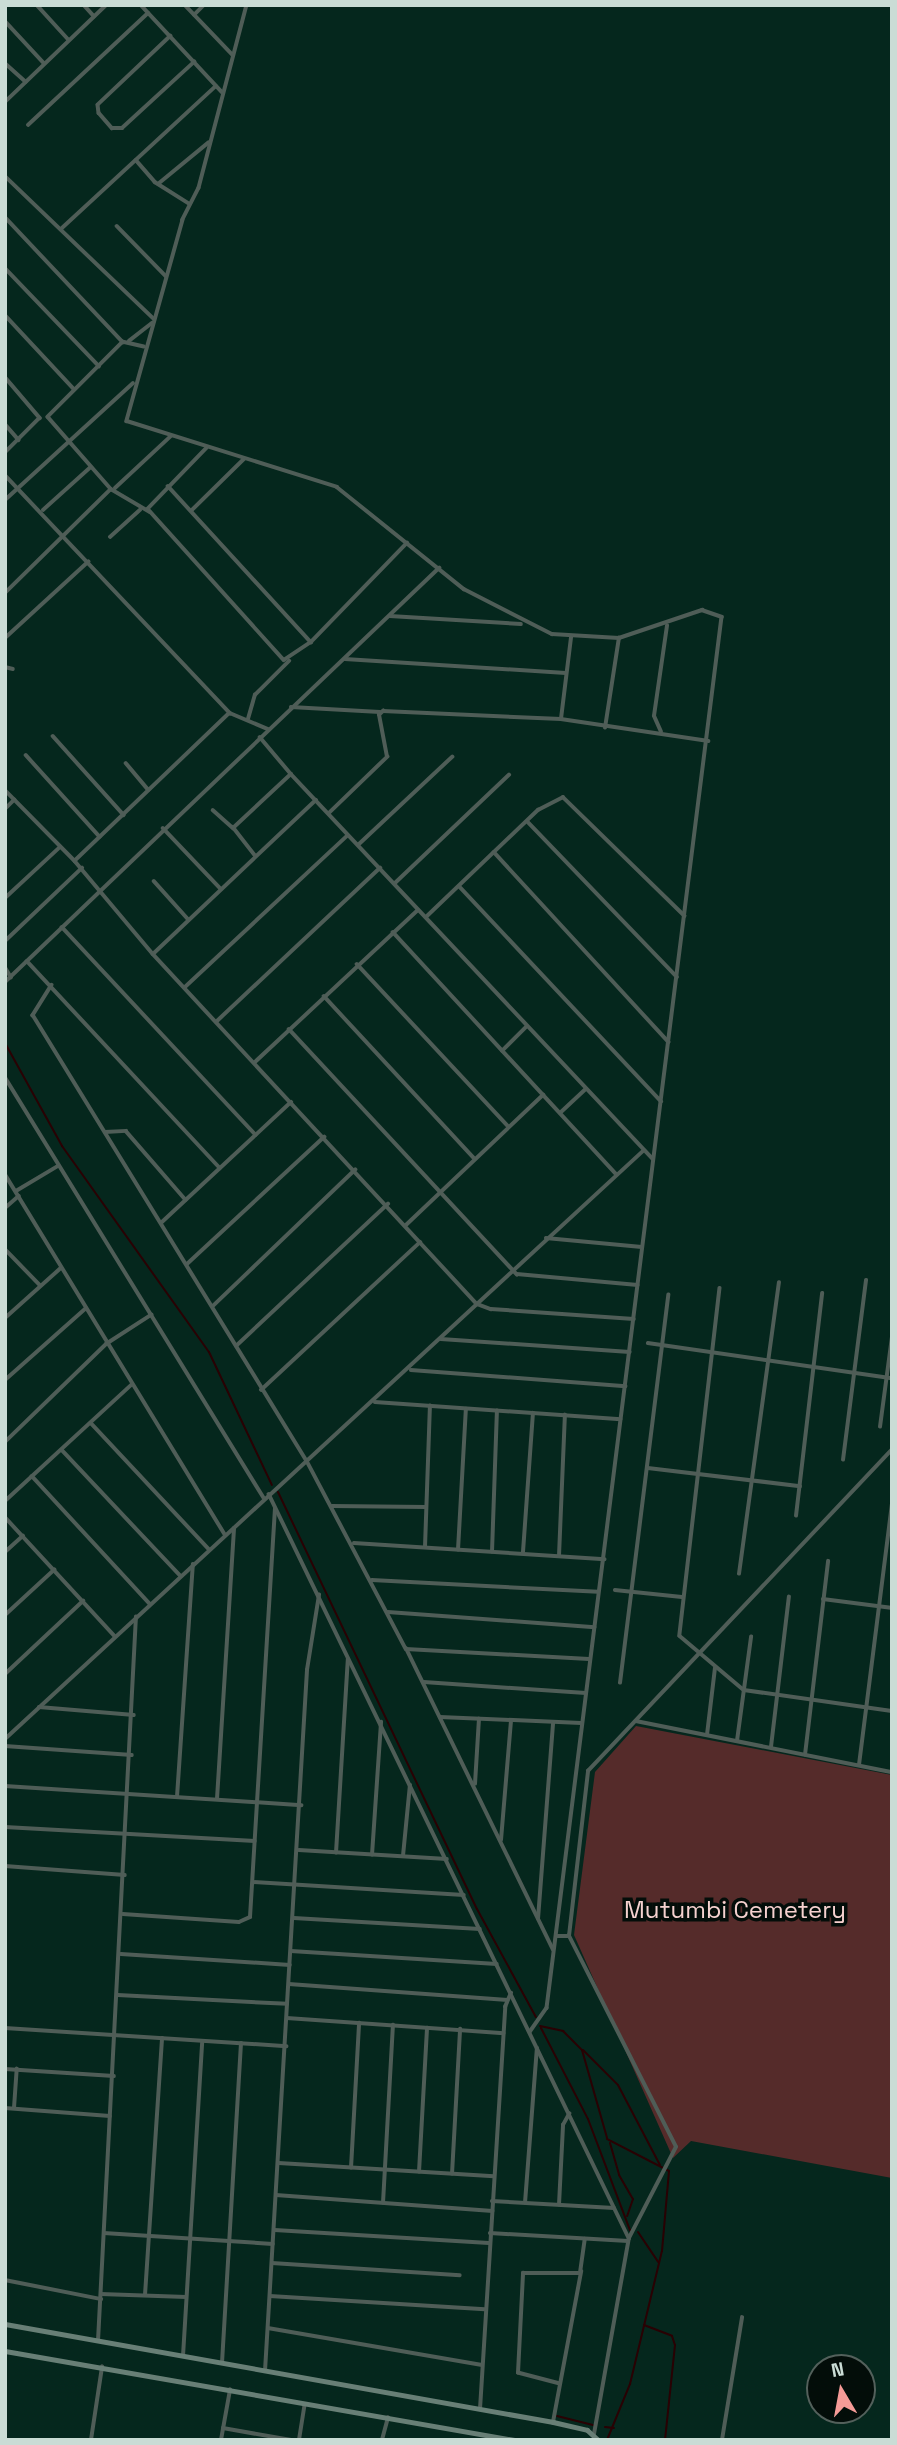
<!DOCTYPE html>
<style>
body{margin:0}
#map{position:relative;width:897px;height:2445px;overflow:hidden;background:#05271d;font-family:"Space Grotesk",sans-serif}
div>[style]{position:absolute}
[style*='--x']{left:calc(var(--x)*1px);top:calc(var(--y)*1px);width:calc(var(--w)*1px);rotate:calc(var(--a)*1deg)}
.green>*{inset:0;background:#552b2a}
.stream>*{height:2px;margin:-1px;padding:0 1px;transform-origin:1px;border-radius:1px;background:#290103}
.minor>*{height:3.5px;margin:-1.75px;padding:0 1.75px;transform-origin:1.75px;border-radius:1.75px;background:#4f5d57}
.secondary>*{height:5px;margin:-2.5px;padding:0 2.5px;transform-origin:2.5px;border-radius:2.5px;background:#687f76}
span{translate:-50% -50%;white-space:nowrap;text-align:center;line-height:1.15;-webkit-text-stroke:7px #030d09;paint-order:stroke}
.park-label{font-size:24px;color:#f5d1cf}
.frame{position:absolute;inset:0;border:7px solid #cadcd5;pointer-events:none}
.north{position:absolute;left:806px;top:2354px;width:70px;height:70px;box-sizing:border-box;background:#030d09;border:2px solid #53605b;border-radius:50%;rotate:350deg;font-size:19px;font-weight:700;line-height:28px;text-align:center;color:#cadcd5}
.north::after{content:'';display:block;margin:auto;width:24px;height:32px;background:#f59b97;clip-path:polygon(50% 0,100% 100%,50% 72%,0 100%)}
</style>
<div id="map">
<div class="green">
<div style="clip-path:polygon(636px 1726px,892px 1775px,892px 2178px,691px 2141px,673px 2158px,574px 1935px,595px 1772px)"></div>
</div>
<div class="stream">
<div style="--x:5;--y:1043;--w:118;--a:61"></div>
<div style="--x:62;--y:1146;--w:253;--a:54.5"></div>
<div style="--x:209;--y:1352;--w:147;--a:64.7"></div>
<div style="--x:278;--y:1492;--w:462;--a:64.5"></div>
<div style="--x:477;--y:1909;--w:123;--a:61.4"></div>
<div style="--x:540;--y:2026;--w:24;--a:12"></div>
<div style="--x:563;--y:2031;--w:27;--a:45"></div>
<div style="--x:582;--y:2050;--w:91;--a:74.1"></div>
<div style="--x:541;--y:2028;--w:102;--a:62.7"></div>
<div style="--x:588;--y:2119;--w:119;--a:69.3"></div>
<div style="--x:583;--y:2050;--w:49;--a:45"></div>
<div style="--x:618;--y:2085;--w:90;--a:62.3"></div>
<div style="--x:610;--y:2143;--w:33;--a:74"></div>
<div style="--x:619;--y:2175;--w:28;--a:60"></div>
<div style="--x:633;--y:2199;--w:18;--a:109"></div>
<div style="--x:638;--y:2232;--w:36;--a:56"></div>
<div style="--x:644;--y:2325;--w:30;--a:21"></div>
<div style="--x:672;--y:2336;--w:9;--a:72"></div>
<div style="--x:675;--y:2345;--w:96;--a:96"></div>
<div style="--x:557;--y:2416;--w:37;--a:14"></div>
<div style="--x:605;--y:2427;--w:9;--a:6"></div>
<div style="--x:607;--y:2440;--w:61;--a:-67.7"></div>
<div style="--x:630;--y:2384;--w:137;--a:-76.5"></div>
<div style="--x:662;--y:2251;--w:80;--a:-85"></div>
<div style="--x:669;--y:2171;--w:70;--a:-152.7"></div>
</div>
<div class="minor">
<div style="--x:37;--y:5;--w:47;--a:47.6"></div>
<div style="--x:84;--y:5;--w:15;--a:48"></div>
<div style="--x:141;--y:5;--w:119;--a:47"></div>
<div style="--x:185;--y:5;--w:69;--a:46.2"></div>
<div style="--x:247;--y:5;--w:189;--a:104.7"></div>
<div style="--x:199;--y:188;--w:36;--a:117"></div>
<div style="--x:183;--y:220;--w:209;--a:105.6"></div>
<div style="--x:127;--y:421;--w:220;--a:17.4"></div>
<div style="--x:337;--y:487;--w:163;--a:38.8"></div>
<div style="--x:464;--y:589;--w:99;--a:27.1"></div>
<div style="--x:552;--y:634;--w:67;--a:3.4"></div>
<div style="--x:619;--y:638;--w:88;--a:-18.6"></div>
<div style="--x:702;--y:610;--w:21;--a:19"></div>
<div style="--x:722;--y:617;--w:1402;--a:97.17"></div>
<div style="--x:547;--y:2008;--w:29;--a:125"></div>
<div style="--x:194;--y:15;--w:14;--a:-45"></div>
<div style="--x:5;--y:21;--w:57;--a:47.1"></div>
<div style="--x:171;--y:36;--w:100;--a:136.6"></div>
<div style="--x:98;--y:105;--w:8;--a:83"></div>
<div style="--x:99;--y:113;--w:20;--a:49"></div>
<div style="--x:112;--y:128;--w:10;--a:0"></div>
<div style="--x:122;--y:128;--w:98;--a:-42.5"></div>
<div style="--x:5;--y:63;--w:28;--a:42"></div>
<div style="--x:5;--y:102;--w:140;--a:-43.8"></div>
<div style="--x:28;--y:125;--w:164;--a:-43"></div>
<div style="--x:136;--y:160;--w:29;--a:49"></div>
<div style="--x:155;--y:182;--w:41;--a:32.2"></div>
<div style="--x:5;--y:176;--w:205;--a:43.8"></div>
<div style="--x:158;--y:184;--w:65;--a:-39.4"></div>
<div style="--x:5;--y:217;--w:172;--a:46.7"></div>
<div style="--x:117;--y:226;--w:70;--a:45.6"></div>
<div style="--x:62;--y:228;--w:209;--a:-42.7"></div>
<div style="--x:5;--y:268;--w:136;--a:46.2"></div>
<div style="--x:5;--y:315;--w:101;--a:47"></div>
<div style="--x:129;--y:341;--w:29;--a:-38"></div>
<div style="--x:144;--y:347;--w:22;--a:-167"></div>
<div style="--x:123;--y:342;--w:106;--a:135"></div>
<div style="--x:48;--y:417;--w:96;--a:48.8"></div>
<div style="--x:111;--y:489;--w:45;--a:30.5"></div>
<div style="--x:5;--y:377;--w:54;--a:49.5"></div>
<div style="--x:40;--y:418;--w:49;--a:135"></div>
<div style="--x:5;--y:424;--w:21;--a:49"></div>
<div style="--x:207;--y:448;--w:85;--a:134"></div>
<div style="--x:148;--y:509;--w:203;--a:48"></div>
<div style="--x:284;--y:660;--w:32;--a:-34"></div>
<div style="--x:311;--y:642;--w:138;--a:-45.9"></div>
<div style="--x:5;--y:475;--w:328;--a:46.6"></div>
<div style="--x:230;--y:713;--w:41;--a:22.8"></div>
<div style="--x:168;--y:486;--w:212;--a:47.5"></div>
<div style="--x:115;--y:488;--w:76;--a:-42.9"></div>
<div style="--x:5;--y:500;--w:173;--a:-42.4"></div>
<div style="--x:43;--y:510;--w:64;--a:-41.9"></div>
<div style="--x:191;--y:511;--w:74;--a:-44.5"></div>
<div style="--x:110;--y:537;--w:40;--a:-42"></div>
<div style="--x:5;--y:593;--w:148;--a:-44.5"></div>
<div style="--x:390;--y:616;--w:131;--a:3.5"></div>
<div style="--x:5;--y:638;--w:113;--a:-42.5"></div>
<div style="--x:345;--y:659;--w:221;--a:3.6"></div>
<div style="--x:5;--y:667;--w:8;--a:14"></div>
<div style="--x:291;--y:707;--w:89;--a:3.2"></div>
<div style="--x:230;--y:713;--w:214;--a:136.3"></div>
<div style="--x:75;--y:861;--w:121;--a:50"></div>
<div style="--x:153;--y:954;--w:477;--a:47.2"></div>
<div style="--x:477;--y:1304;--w:15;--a:20"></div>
<div style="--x:491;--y:1309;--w:143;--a:4"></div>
<div style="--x:248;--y:719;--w:25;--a:-74"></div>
<div style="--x:255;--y:695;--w:48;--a:-45"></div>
<div style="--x:561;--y:719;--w:82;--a:-83"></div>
<div style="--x:605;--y:728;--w:91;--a:-81.2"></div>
<div style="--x:661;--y:732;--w:17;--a:-114"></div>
<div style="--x:654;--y:716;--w:91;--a:-81.8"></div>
<div style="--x:53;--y:736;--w:106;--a:48.1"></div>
<div style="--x:260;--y:737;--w:48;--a:50"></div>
<div style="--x:26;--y:755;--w:110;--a:47.9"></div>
<div style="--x:126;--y:763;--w:35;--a:50"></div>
<div style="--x:5;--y:790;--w:100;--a:45.4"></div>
<div style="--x:5;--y:809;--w:13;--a:-45"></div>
<div style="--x:213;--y:810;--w:27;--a:42"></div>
<div style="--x:329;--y:813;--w:81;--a:-44"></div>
<div style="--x:387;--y:757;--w:43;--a:-100.8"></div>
<div style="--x:379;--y:715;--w:6;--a:-45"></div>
<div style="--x:383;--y:711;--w:178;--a:2.6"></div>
<div style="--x:561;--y:719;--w:149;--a:8.5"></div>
<div style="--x:528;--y:822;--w:215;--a:46.1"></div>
<div style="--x:163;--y:828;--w:84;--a:46.4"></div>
<div style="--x:358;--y:845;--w:129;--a:-43.1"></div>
<div style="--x:494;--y:852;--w:258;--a:47.4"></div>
<div style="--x:255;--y:856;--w:36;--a:-128"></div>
<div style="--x:233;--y:828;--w:79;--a:-43"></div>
<div style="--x:291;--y:774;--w:528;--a:46.76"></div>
<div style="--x:154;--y:881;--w:52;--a:48.1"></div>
<div style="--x:395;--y:883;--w:157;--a:-43.5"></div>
<div style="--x:460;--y:887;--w:294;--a:46.8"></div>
<div style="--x:5;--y:898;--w:75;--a:-42.8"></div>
<div style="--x:426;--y:917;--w:155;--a:-43.7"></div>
<div style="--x:538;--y:810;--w:28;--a:-27"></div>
<div style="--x:563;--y:797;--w:170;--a:44.3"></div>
<div style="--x:62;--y:927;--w:284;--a:47"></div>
<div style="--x:393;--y:932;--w:329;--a:47.3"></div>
<div style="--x:5;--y:941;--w:106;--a:-43.5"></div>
<div style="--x:153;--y:954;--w:224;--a:-43.4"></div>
<div style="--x:27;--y:961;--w:283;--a:47"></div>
<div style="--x:357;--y:964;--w:221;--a:47"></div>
<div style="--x:5;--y:967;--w:12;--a:59"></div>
<div style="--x:5;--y:982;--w:600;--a:-43.65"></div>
<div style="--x:52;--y:985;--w:36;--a:122"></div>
<div style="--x:33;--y:1015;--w:523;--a:58.44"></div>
<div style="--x:307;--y:1461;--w:212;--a:62.2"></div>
<div style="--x:185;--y:987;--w:221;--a:-43"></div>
<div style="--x:324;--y:996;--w:221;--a:47.2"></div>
<div style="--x:216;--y:1022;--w:225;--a:-43.2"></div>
<div style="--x:289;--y:1029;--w:335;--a:47.1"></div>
<div style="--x:517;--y:1274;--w:121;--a:5.2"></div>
<div style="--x:502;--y:1051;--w:35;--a:-45"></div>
<div style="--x:254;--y:1063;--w:224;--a:-43"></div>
<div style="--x:5;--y:1077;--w:494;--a:58.4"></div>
<div style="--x:560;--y:1113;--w:35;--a:-43"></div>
<div style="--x:105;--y:1132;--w:21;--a:-3"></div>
<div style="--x:126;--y:1131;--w:91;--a:49"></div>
<div style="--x:5;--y:1174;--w:422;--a:58.6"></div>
<div style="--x:16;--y:1191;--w:49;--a:-30.8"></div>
<div style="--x:5;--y:1208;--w:18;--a:-41"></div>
<div style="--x:162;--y:1222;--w:176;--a:-42.9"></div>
<div style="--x:406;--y:1225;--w:189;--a:-43.5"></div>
<div style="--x:546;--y:1238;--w:96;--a:5.4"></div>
<div style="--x:5;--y:1249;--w:50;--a:45.8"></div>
<div style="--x:187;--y:1264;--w:187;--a:-42.8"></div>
<div style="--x:720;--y:1288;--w:350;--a:96.6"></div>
<div style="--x:680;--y:1636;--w:84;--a:40.2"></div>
<div style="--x:744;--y:1690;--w:149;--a:8.1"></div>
<div style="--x:213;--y:1306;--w:197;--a:-43.8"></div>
<div style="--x:5;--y:1318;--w:75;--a:-41.8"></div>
<div style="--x:441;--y:1339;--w:189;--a:3.9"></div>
<div style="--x:648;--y:1343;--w:246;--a:8.2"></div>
<div style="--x:236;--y:1346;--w:208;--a:-43.1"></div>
<div style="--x:411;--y:1370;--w:215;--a:4.3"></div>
<div style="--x:5;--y:1380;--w:108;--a:-41.6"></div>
<div style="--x:261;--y:1390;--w:217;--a:-42.9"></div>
<div style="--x:375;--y:1402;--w:246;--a:4"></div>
<div style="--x:91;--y:1423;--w:173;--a:46.9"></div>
<div style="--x:880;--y:1427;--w:91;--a:-82.4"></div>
<div style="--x:5;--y:1442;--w:141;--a:-44.1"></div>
<div style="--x:106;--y:1344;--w:54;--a:-32.8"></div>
<div style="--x:62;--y:1450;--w:172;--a:46.7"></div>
<div style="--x:843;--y:1460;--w:181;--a:-82.7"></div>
<div style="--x:648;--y:1468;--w:153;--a:6.8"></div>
<div style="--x:32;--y:1476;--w:174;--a:47.3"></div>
<div style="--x:269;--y:1494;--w:827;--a:64.18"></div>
<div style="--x:5;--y:1501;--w:171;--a:-42.6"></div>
<div style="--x:332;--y:1506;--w:94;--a:0.6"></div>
<div style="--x:796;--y:1516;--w:224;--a:-83.3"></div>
<div style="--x:5;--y:1517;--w:162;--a:47.3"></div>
<div style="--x:354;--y:1543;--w:251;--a:3.7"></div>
<div style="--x:425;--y:1547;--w:141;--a:-88"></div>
<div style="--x:458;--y:1550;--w:141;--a:-86.8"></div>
<div style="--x:5;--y:1552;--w:24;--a:-42"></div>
<div style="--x:492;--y:1552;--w:141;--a:-88"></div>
<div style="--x:523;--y:1552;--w:139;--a:-85.9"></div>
<div style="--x:559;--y:1556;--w:141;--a:-87.6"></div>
<div style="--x:739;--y:1574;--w:294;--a:-82.2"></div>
<div style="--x:372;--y:1580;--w:226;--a:3"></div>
<div style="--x:615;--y:1590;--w:67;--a:6"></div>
<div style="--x:823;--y:1599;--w:70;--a:7.4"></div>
<div style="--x:388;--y:1612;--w:207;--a:4.2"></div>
<div style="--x:5;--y:1615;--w:67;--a:-42.6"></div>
<div style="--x:5;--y:1674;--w:107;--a:-43.1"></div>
<div style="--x:424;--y:1682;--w:162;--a:3.9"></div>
<div style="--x:620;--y:1683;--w:391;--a:-82.9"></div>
<div style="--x:39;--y:1707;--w:95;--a:4.8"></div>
<div style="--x:440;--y:1717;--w:141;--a:2.4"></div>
<div style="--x:636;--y:1721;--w:261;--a:11.3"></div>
<div style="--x:707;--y:1735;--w:67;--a:-83.2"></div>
<div style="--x:5;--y:1739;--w:868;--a:-42.66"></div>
<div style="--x:737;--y:1741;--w:105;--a:-82.3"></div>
<div style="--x:5;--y:1746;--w:127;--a:4.1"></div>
<div style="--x:771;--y:1747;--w:151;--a:-83.2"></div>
<div style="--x:805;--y:1755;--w:195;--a:-83.2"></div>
<div style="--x:859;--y:1765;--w:264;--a:-82.8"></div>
<div style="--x:475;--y:1784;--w:65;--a:-86.5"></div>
<div style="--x:5;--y:1786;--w:297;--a:3.7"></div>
<div style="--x:177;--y:1797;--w:233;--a:-86.1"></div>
<div style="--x:217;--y:1799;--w:271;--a:-86.4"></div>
<div style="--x:5;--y:1827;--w:250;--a:3.2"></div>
<div style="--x:501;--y:1840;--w:118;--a:-85.2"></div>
<div style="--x:299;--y:1850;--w:148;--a:3.5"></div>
<div style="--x:336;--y:1853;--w:194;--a:-86.5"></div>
<div style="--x:372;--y:1855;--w:133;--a:-86.1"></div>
<div style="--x:403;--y:1856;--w:71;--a:-84.4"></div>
<div style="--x:5;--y:1866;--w:120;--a:4.3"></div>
<div style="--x:253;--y:1882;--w:211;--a:3.5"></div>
<div style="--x:123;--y:1914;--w:116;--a:3.9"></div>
<div style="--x:239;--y:1922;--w:12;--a:-24"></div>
<div style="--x:250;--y:1917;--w:409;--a:-86.5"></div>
<div style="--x:294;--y:1918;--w:186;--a:3.4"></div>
<div style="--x:538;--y:1919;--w:197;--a:-85.6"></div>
<div style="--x:556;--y:1936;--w:13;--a:0"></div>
<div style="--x:553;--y:1950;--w:335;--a:-116"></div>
<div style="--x:406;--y:1649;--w:183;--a:3.1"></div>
<div style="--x:291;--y:1951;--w:206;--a:3.6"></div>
<div style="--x:121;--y:1954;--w:169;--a:3.7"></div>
<div style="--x:289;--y:1984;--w:219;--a:4.2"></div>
<div style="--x:118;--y:1995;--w:169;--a:3"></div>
<div style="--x:287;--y:2018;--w:217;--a:4"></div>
<div style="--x:5;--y:2028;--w:282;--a:3.7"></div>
<div style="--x:5;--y:2069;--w:109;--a:3.7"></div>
<div style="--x:5;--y:2108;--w:105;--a:4.4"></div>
<div style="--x:14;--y:2108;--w:39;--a:-86"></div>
<div style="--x:279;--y:2163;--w:215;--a:3.5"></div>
<div style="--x:351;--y:2168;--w:145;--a:-86.8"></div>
<div style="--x:419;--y:2172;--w:144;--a:-86.8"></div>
<div style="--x:452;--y:2174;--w:145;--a:-86.8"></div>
<div style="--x:276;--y:2195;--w:217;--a:4.2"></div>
<div style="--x:492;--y:2201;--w:122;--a:3.3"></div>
<div style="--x:383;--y:2203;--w:178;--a:-86.8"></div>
<div style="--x:525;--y:2203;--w:155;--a:-85.6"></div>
<div style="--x:559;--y:2205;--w:80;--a:-87.1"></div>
<div style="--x:563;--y:2125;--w:13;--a:-61"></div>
<div style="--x:275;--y:2230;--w:214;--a:3.5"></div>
<div style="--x:104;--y:2233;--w:169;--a:3.7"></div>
<div style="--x:490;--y:2233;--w:138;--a:3.3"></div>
<div style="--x:272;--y:2263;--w:188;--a:3.7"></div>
<div style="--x:5;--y:2280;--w:98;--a:11.2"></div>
<div style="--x:101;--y:2294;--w:85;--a:2"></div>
<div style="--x:145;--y:2295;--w:257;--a:-86.2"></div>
<div style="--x:270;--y:2296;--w:215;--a:3.5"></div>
<div style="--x:268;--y:2328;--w:217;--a:9.8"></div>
<div style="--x:98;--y:2341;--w:725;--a:-87"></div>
<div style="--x:183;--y:2356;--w:315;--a:-86.5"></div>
<div style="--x:222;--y:2363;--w:320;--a:-86.6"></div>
<div style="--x:265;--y:2371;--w:702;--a:-86.57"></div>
<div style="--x:307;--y:1670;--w:76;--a:-80.9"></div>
<div style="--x:560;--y:2384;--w:43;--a:-165.3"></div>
<div style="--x:518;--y:2373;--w:100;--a:-87.1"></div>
<div style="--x:523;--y:2273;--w:57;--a:0"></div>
<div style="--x:580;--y:2273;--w:34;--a:-82"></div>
<div style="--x:480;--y:2409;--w:403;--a:-86.4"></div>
<div style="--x:505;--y:2007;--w:15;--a:-67"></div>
<div style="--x:553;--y:2422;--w:153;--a:-79.4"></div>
<div style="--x:223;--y:2428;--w:69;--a:10"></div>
<div style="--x:594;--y:2434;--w:199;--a:-79.9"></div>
<div style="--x:629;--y:2238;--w:102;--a:-62.7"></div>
<div style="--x:676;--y:2147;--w:237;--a:-116.9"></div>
<div style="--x:569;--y:1936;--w:166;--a:-83.4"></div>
<div style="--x:588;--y:1771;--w:443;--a:-46.6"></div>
<div style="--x:91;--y:2440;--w:74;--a:-81.4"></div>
<div style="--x:221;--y:2440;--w:51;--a:-79.8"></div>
<div style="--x:299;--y:2440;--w:36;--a:-81"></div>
<div style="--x:382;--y:2440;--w:23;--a:-75"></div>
<div style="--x:722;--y:2440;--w:124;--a:-80.7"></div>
</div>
<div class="secondary">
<div style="--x:5;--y:2324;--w:557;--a:10.14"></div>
<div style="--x:553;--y:2422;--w:35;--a:13"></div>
<div style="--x:587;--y:2430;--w:15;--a:42"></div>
<div style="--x:5;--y:2351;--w:517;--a:9.92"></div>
</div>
<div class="park-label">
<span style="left:735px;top:1910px">Mutumbi Cemetery</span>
</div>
<div class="frame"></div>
<div class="north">N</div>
</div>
